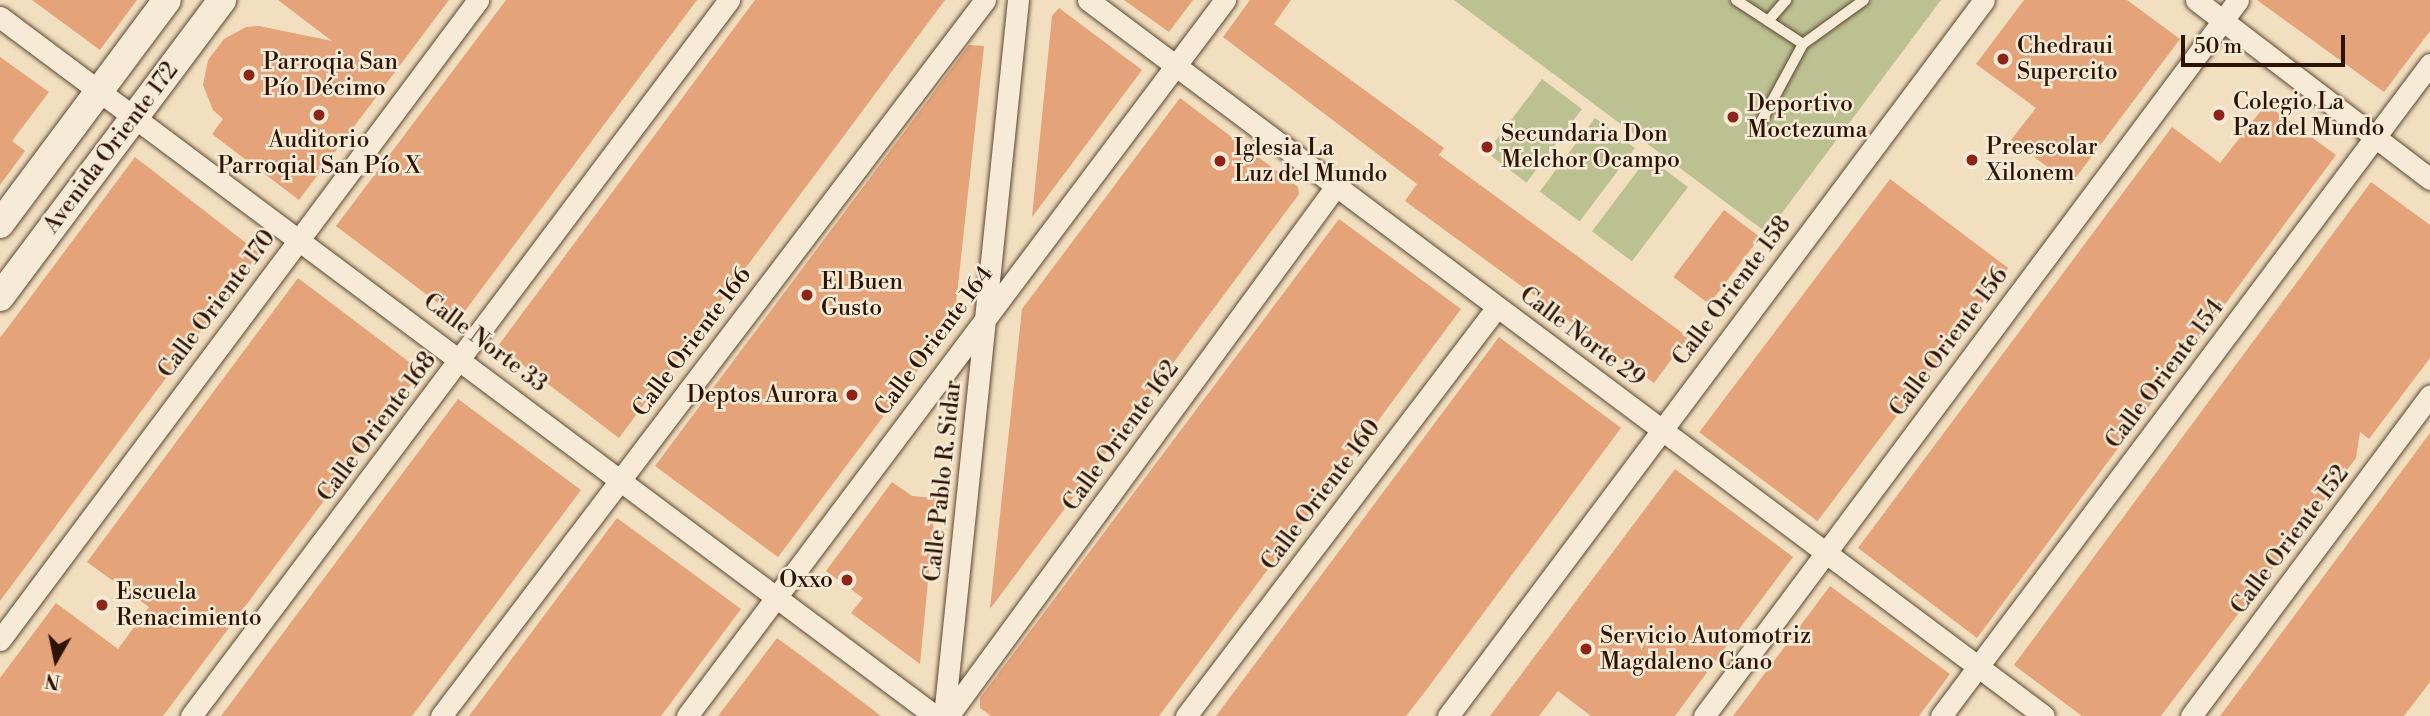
<!DOCTYPE html>
<meta charset="utf-8">
<style>
body{margin:0}
#map{position:relative;width:2430px;height:716px;overflow:hidden;background:#f2dfc0;font-family:"Libre Bodoni",serif}
div>[style]{position:absolute}
[style*='--x']{left:calc(var(--x)*1px);top:calc(var(--y)*1px);width:calc(var(--w)*1px);rotate:calc(var(--a)*1deg)}
.green>*{inset:0;background:#bcc192;transform-origin:0 0}
.building>*{inset:0;background:#e4a378;transform-origin:0 0}
.roads{filter:drop-shadow(0 0 2px #5f4730) drop-shadow(0 0 2px #5f4730)}
.service>*{height:10px;margin:-5px;padding:0 5px;transform-origin:5px;border-radius:5px;background:#f7ead6}
.minor>*{height:21px;margin:-10.5px;padding:0 10.5px;transform-origin:10.5px;border-radius:10.5px;background:#f7ead6}
.tertiary>*{height:28px;margin:-14px;padding:0 14px;transform-origin:14px;border-radius:14px;background:#f7ead6}
.dots>*{width:19px;height:19px;translate:-50% -50%;box-sizing:border-box;border:4px solid #f7ead6;border-radius:50%}
span{translate:-50% -50%;white-space:nowrap;text-align:center;line-height:1.15;-webkit-text-stroke:5px #f7ead6;paint-order:stroke}
.poi-label{font-size:23px;color:#2e1400}
.left{translate:0 -50%;text-align:left}
.right{translate:-100% -50%;text-align:right}
.street-label{font-size:23px;color:#2e1400}
.north{position:absolute;left:21px;top:625px;width:70px;height:70px;-webkit-text-stroke:5px #f7ead6;paint-order:stroke;rotate:189deg;font-size:19px;font-weight:700;line-height:28px;text-align:center;color:#2e1400}
.north::after{content:'';display:block;margin:auto;width:24px;height:32px;background:#2e1400;clip-path:polygon(50% 0,100% 100%,50% 72%,0 100%)}
.scale{position:absolute;left:2181px;top:35px;width:164px;height:32px;box-sizing:border-box;border:4px solid #2e1400;border-top:0;padding-left:9px;font-size:21px;line-height:24px;white-space:nowrap;color:#2e1400;-webkit-text-stroke:5px #f7ead6;paint-order:stroke}
</style>
<div id="map">
<div class="green">
<div style="clip-path:polygon(1454px 0,1941px 0,1767px 233px)"></div>
<div style="left:1542px;top:79px;width:50px;height:92px;rotate:37deg"></div>
<div style="left:1595px;top:118px;width:50px;height:92px;rotate:37deg"></div>
<div style="left:1648px;top:157px;width:50px;height:93px;rotate:37deg"></div>
</div>
<div class="building">
<div style="clip-path:polygon(32px 0,137px 0,100px 50px)"></div>
<div style="clip-path:polygon(278px 0,449px 0,299px 200px,212px 134px,223px 119px,213px 110px,203px 85px,208px 60px,224px 39px,246px 27px,259px 26px,332px 41px)"></div>
<div style="clip-path:polygon(506px 0,697px 0,459px 319px,336px 226px)"></div>
<div style="clip-path:polygon(755px 0,945px 0,619px 438px,498px 346px)"></div>
<div style="clip-path:polygon(1124px 0,1193px 0,1169px 32px)"></div>
<div style="clip-path:polygon(1250px 0,1291px 0,1274px 24px,1444px 148px,1439px 155px,1688px 337px,1654px 383px,1405px 201px,1417px 184px,1223px 37px)"></div>
<div style="clip-path:polygon(2024px 0,2127px 0,2180px 39px,2071px 184px,2011px 140px,2036px 108px,1976px 64px)"></div>
<div style="clip-path:polygon(2257px 0,2430px 0,2430px 31px,2384px 92px)"></div>
<div style="clip-path:polygon(1059px 8px,1142px 70px,1032px 217px,1052px 16px)"></div>
<div style="clip-path:polygon(969px 45px,984px 46px,954px 322px,778px 557px,655px 466px)"></div>
<div style="clip-path:polygon(0 57px,49px 92px,12px 141px,25px 151px,0 185px)"></div>
<div style="clip-path:polygon(1180px 98px,1298px 187px,1299px 194px,990px 609px,1022px 309px)"></div>
<div style="clip-path:polygon(2266px 104px,2336px 155px,1977px 638px,1858px 548px,2172px 127px,2220px 163px)"></div>
<div style="clip-path:polygon(135px 157px,259px 253px,0 601px,0 338px)"></div>
<div style="left:1890px;top:179px;width:148px;height:317px;rotate:37deg"></div>
<div style="clip-path:polygon(2371px 182px,2430px 225px,2430px 358px,2369px 439px,2360px 432px,2356px 458px,2161px 716px,2082px 716px,2014px 665px)"></div>
<div style="left:1724px;top:210px;width:45px;height:84px;rotate:37deg"></div>
<div style="clip-path:polygon(1339px 219px,1461px 309px,1159px 716px,991px 716px,980px 708px,980px 698px)"></div>
<div style="clip-path:polygon(298px 278px,421px 371px,163px 716px,0 716px,0 678px,56px 603px,118px 649px,149px 607px,87px 562px)"></div>
<div style="clip-path:polygon(1499px 337px,1621px 428px,1424px 693px,1406px 716px,1216px 716px)"></div>
<div style="clip-path:polygon(458px 399px,581px 490px,412px 716px,221px 716px)"></div>
<div style="clip-path:polygon(2430px 433px,2430px 682px,2404px 716px,2220px 716px)"></div>
<div style="clip-path:polygon(1675px 469px,1793px 557px,1722px 652px,1675px 716px,1591px 716px,1558px 691px,1539px 716px,1490px 716px)"></div>
<div style="clip-path:polygon(892px 482px,912px 496px,936px 498px,920px 664px,851px 613px,863px 598px,826px 571px)"></div>
<div style="clip-path:polygon(617px 518px,741px 609px,661px 716px,469px 716px)"></div>
<div style="clip-path:polygon(1830px 586px,1950px 674px,1919px 716px,1733px 716px)"></div>
<div style="clip-path:polygon(777px 638px,807px 660px,881px 716px,718px 716px)"></div>
</div>
<div class="roads">
<div class="service">
<div style="--x:1736;--y:0;--w:80;--a:33.3"></div>
<div style="--x:1803;--y:44;--w:75;--a:-35.8"></div>
<div style="--x:1768;--y:21;--w:28;--a:-49"></div>
<div style="--x:1756;--y:131;--w:99;--a:-61.6"></div>
</div>
<div class="minor">
<div style="--x:1088;--y:0;--w:1194;--a:36.83"></div>
<div style="--x:2196;--y:0;--w:295;--a:37.4"></div>
<div style="--x:0;--y:17;--w:1167;--a:36.78"></div>
<div style="--x:0;--y:640;--w:799;--a:-53.24"></div>
<div style="--x:191;--y:716;--w:896;--a:-53.08"></div>
<div style="--x:441;--y:716;--w:899;--a:-52.77"></div>
<div style="--x:687;--y:716;--w:896;--a:-53.08"></div>
<div style="--x:944;--y:716;--w:720;--a:-84.1"></div>
<div style="--x:948;--y:716;--w:657;--a:-53.79"></div>
<div style="--x:1186;--y:716;--w:514;--a:-52.75"></div>
<div style="--x:1448;--y:716;--w:894;--a:-53.18"></div>
<div style="--x:1704;--y:716;--w:893;--a:-53.28"></div>
<div style="--x:1941;--y:716;--w:815;--a:-53.13"></div>
<div style="--x:2191;--y:716;--w:400;--a:-53.3"></div>
</div>
<div class="tertiary">
<div style="--x:0;--y:224;--w:279;--a:-53.3"></div>
<div style="--x:0;--y:297;--w:371;--a:-53.2"></div>
</div>
</div>
<div class="dots">
<div style="left:2003px;top:59px;background:#8f2418"></div>
<div style="left:249px;top:75px;background:#8f2418"></div>
<div style="left:319px;top:115px;background:#8f2418"></div>
<div style="left:2219px;top:115px;background:#8f2418"></div>
<div style="left:1733px;top:117px;background:#8f2418"></div>
<div style="left:1487px;top:147px;background:#8f2418"></div>
<div style="left:1972px;top:160px;background:#8f2418"></div>
<div style="left:1220px;top:161px;background:#8f2418"></div>
<div style="left:807px;top:295px;background:#8f2418"></div>
<div style="left:852px;top:395px;background:#8f2418"></div>
<div style="left:847px;top:580px;background:#8f2418"></div>
<div style="left:102px;top:605px;background:#8f2418"></div>
<div style="left:1586px;top:649px;background:#8f2418"></div>
</div>
<div class="poi-label">
<span class="left" style="left:2017px;top:59px">Chedraui<br>Supercito</span>
<span class="left" style="left:263px;top:75px">Parroqia San<br>Pío Décimo</span>
<span class="left" style="left:2233px;top:115px">Colegio La<br>Paz del Mundo</span>
<span class="left" style="left:1747px;top:117px">Deportivo<br>Moctezuma</span>
<span class="left" style="left:1501px;top:147px">Secundaria Don<br>Melchor Ocampo</span>
<span style="left:319px;top:153px">Auditorio<br>Parroqial San Pío X</span>
<span class="left" style="left:1986px;top:160px">Preescolar<br>Xilonem</span>
<span class="left" style="left:1234px;top:161px">Iglesia La<br>Luz del Mundo</span>
<span class="left" style="left:821px;top:295px">El Buen<br>Gusto</span>
<span class="right" style="left:838px;top:395px">Deptos Aurora</span>
<span class="right" style="left:833px;top:580px">Oxxo</span>
<span class="left" style="left:116px;top:605px">Escuela<br>Renacimiento</span>
<span class="left" style="left:1600px;top:649px">Servicio Automotriz<br>Magdaleno Cano</span>
</div>
<div class="street-label">
<span style="left:111px;top:148px;rotate:-53deg">Avenida Oriente 172</span>
<span style="left:1732px;top:291px;rotate:-53deg">Calle Oriente 158</span>
<span style="left:217px;top:304px;rotate:-53deg">Calle Oriente 170</span>
<span style="left:1582px;top:337px;rotate:37deg">Calle Norte 29</span>
<span style="left:934px;top:341px;rotate:-53deg">Calle Oriente 164</span>
<span style="left:692px;top:342px;rotate:-53deg">Calle Oriente 166</span>
<span style="left:1949px;top:342px;rotate:-53deg">Calle Oriente 156</span>
<span style="left:485px;top:343px;rotate:37deg">Calle Norte 33</span>
<span style="left:2165px;top:374px;rotate:-53deg">Calle Oriente 154</span>
<span style="left:377px;top:427px;rotate:-53deg">Calle Oriente 168</span>
<span style="left:1121px;top:436px;rotate:-54deg">Calle Oriente 162</span>
<span style="left:943px;top:481px;rotate:-84deg">Calle Pablo R. Sidar</span>
<span style="left:1321px;top:495px;rotate:-53deg">Calle Oriente 160</span>
<span style="left:2290px;top:540px;rotate:-53deg">Calle Oriente 152</span>
</div>
<div class="north">N</div>
<div class="scale">50 m</div>
</div>
